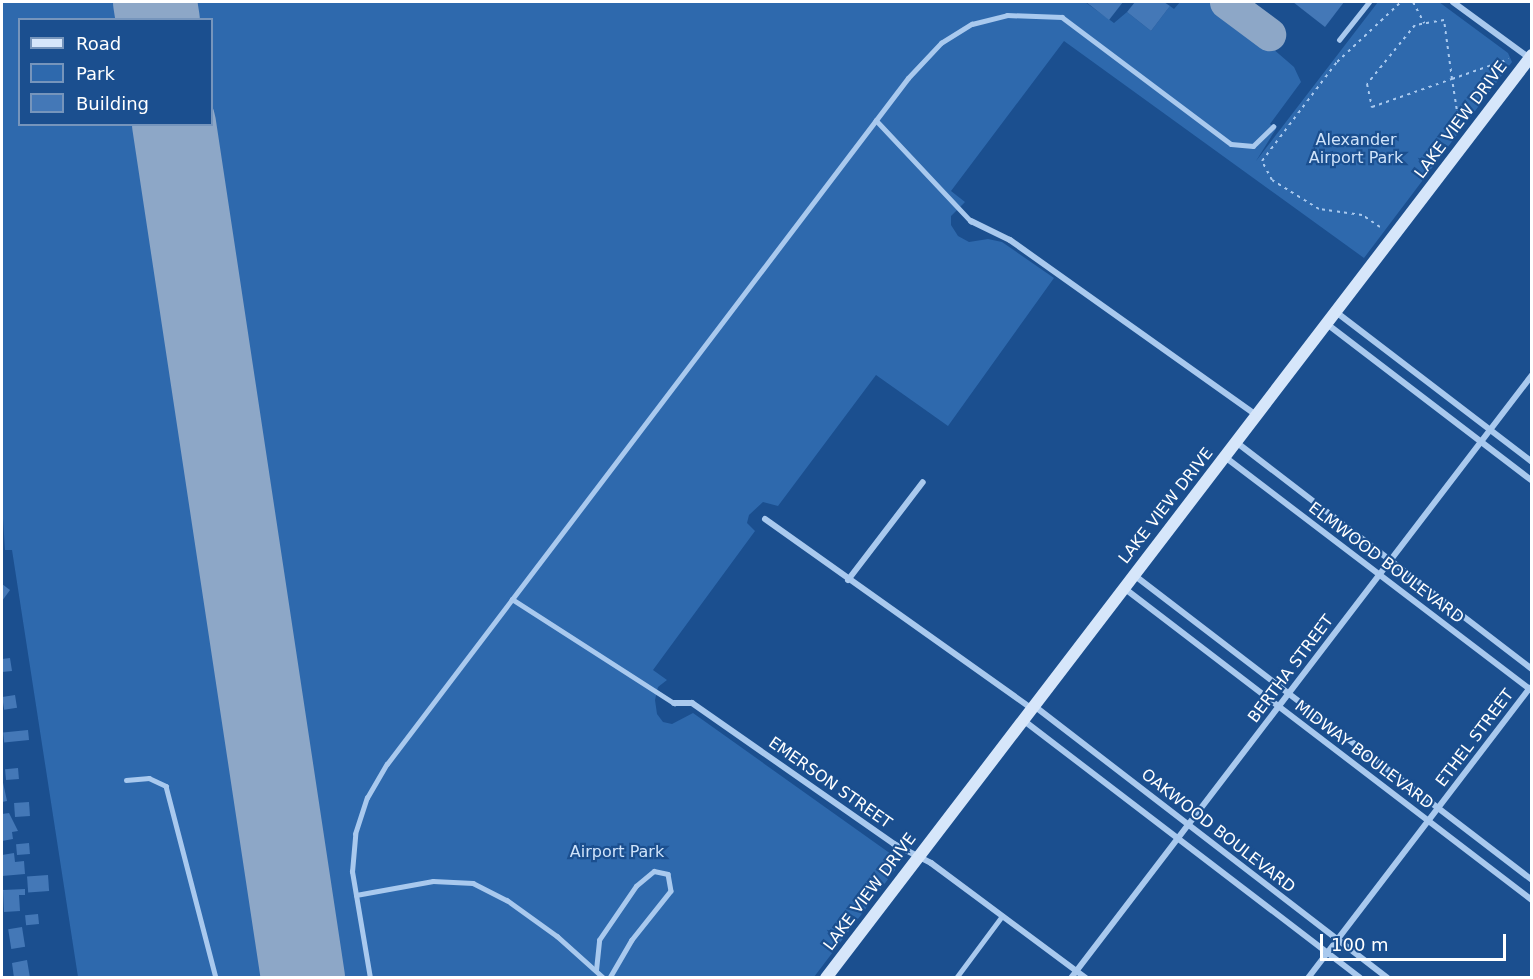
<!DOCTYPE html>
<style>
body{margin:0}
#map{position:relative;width:1533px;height:979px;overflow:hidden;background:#1b4f8f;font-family:"DejaVu Sans",sans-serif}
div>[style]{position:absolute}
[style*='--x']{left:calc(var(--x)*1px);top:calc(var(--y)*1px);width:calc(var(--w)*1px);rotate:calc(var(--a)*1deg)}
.green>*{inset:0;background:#2e69ad}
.taxiway>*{height:33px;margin:-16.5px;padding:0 16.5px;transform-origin:16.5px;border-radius:16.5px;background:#8da7c7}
.runway>*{height:84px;margin:-42px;padding:0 42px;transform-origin:42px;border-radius:42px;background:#8da7c7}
.building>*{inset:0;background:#4478b7;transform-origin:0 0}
.path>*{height:2px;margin-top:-1px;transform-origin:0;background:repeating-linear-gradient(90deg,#a9c9ee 0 3px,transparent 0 7.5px)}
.lane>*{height:4.5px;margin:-2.25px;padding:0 2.25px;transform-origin:2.25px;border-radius:2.25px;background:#a9c9ee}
.street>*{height:6px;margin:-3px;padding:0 3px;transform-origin:3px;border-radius:3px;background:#a9c9ee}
.secondary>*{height:12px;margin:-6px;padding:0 6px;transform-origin:6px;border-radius:6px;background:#d6e6fa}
span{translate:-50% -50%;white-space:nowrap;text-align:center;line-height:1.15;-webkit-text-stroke:4.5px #1b4f8f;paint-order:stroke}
.street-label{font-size:16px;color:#fff}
.park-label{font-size:16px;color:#cfe3fa}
.frame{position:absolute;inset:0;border:3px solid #fff;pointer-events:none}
.legend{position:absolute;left:18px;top:18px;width:195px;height:108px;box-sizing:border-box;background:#1b4f8f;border:2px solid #7695bc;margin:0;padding:8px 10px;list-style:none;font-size:18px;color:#fff}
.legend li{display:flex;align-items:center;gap:12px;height:30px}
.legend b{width:30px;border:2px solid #7695bc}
.scale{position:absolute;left:1320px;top:934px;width:186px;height:27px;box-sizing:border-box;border:3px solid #fff;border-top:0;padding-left:8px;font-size:18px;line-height:21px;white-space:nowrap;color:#fff;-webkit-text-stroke:4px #1b4f8f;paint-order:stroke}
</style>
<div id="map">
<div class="green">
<div style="clip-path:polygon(2px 2px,125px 2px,128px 19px,20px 20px,20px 124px,144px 125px,273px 977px,78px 977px,12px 550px,5px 550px,2px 503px)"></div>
<div style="clip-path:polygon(182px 2px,1085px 2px,1114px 23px,1127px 12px,1151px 31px,1170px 6px,1174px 9px,1180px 2px,1209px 2px,1264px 41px,1294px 67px,1301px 82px,1270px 124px,1276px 129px,1256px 161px,1378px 2px,1439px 2px,1508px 53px,1512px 62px,1364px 258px,1064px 41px,951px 191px,965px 202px,951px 216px,951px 225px,958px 236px,969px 242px,988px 239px,1002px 242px,1054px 278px,948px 426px,876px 375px,778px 506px,763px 502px,749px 515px,747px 523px,755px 531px,653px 670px,667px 680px,658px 687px,655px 700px,657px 714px,663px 722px,672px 724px,693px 713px,898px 859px,895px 870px,814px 977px,326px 978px,200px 125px,212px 124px,212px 20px,184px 19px)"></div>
</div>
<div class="taxiway">
<div style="--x:1226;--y:2;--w:54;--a:36.7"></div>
</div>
<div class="runway">
<div style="--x:155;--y:2;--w:18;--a:81"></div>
<div style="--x:174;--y:124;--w:864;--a:81.41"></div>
</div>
<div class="building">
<div style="clip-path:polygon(1086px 2px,1123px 2px,1109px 20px)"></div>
<div style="clip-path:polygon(1135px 2px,1164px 2px,1170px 6px,1151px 31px,1127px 12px)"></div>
<div style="clip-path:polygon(1293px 2px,1344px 2px,1325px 27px)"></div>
<div style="clip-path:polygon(2px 584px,10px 590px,2px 601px)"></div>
<div style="clip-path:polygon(10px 658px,12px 671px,2px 672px,2px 659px)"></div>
<div style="left:15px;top:695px;width:13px;height:13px;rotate:81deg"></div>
<div style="left:28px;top:730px;width:10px;height:25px;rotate:84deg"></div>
<div style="left:18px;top:768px;width:11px;height:13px;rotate:85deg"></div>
<div style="clip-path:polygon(2px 778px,7px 801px,2px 802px)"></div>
<div style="left:29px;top:802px;width:14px;height:15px;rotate:86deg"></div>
<div style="clip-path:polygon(9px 813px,18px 831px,12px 832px,13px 839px,2px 841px,2px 814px)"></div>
<div style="left:29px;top:843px;width:11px;height:13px;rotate:85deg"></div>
<div style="clip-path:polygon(14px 853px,15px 862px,24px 861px,25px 874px,2px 876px,2px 855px)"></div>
<div style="left:48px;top:875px;width:16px;height:21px;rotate:86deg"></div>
<div style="clip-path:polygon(25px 889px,25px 895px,19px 895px,20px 911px,4px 912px,3px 890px)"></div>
<div style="left:38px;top:914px;width:10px;height:13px;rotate:84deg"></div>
<div style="left:22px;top:927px;width:20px;height:14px;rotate:81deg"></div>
<div style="clip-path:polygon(27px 960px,30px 978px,14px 978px,12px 963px)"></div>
</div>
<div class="path">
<div style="--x:1413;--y:2;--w:24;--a:62"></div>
<div style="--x:1459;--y:124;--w:46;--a:-98.8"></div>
<div style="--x:1452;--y:79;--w:60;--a:-97.7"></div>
<div style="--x:1444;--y:20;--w:29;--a:170"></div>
<div style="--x:1415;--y:25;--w:76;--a:129.1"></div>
<div style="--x:1367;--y:84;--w:24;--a:78"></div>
<div style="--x:1372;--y:107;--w:85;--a:-19.3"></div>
<div style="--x:1452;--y:79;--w:60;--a:-19.3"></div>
<div style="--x:1380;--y:227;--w:22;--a:-146"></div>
<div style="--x:1362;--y:215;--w:43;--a:-172.1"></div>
<div style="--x:1319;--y:209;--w:55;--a:-148.3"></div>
<div style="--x:1272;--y:180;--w:21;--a:-118"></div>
<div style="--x:1262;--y:161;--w:124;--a:-52.9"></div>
<div style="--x:1337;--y:62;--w:88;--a:-43.2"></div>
</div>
<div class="lane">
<div style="--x:1339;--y:40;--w:48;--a:-51.7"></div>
<div style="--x:876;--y:120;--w:139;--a:46.8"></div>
<div style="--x:512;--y:599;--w:193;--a:32.7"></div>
<div style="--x:126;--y:780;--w:23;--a:-5"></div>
<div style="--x:149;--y:778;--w:19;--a:25"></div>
<div style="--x:166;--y:786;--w:198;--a:75.4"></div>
<div style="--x:356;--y:895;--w:78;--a:-10.3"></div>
<div style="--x:433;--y:881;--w:40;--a:2.9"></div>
<div style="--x:473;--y:883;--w:38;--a:27"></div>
<div style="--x:507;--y:900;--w:62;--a:35.8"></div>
<div style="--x:557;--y:936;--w:63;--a:41.8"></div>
<div style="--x:596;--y:970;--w:30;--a:-84"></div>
<div style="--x:599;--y:940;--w:65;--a:-55.6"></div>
<div style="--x:636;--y:886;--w:23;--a:-40"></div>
<div style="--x:654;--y:871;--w:14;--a:12"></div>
<div style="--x:668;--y:874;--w:17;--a:80"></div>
<div style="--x:671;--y:891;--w:63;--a:128.5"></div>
<div style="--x:632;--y:940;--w:44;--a:120.1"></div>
<div style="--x:370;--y:978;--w:108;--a:-99.6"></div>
<div style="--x:352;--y:872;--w:38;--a:-85"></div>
<div style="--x:355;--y:834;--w:38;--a:-72"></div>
<div style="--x:367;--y:798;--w:39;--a:-60"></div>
<div style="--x:387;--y:764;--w:861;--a:-52.78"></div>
<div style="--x:908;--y:78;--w:48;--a:-46.7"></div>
<div style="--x:941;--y:43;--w:36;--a:-32"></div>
<div style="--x:972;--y:24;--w:36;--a:-14"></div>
<div style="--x:1007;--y:15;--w:55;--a:2.1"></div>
<div style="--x:1062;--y:17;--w:211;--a:36.9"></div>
<div style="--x:1231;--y:144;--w:22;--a:5"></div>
<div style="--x:1253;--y:146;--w:28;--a:-44"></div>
<div style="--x:956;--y:978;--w:77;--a:-53.4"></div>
</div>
<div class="street">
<div style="--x:1453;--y:2;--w:97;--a:36.2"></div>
<div style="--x:971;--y:221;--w:43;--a:26"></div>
<div style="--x:1010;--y:240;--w:302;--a:35.4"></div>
<div style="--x:1336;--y:312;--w:247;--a:37.4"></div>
<div style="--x:1327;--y:324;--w:258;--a:37.4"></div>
<div style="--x:1236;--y:442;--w:373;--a:37.5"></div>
<div style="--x:1225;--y:457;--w:386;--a:37.3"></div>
<div style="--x:765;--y:519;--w:326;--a:35.4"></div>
<div style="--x:1134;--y:575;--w:501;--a:37.46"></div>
<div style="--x:848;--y:580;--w:123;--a:-52.6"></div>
<div style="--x:1124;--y:588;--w:514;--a:37.41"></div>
<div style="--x:674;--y:703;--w:18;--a:0"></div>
<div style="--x:692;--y:703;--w:246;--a:34.9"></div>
<div style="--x:894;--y:844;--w:42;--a:27.2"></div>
<div style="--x:931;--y:863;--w:193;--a:36.6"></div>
<div style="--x:1033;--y:705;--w:447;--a:37.6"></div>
<div style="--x:1023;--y:720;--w:424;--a:37.4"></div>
<div style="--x:1071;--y:978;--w:759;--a:-52.6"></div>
<div style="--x:1308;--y:978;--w:365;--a:-52.6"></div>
</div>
<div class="secondary">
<div style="--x:826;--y:978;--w:1162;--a:-52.59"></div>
</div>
<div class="street-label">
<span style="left:1461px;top:120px;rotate:-53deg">LAKE VIEW DRIVE</span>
<span style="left:1166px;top:506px;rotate:-52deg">LAKE VIEW DRIVE</span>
<span style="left:1386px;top:563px;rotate:37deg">ELMWOOD BOULEVARD</span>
<span style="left:1291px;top:669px;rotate:-53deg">BERTHA STREET</span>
<span style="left:1475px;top:738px;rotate:-53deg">ETHEL STREET</span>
<span style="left:1364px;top:755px;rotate:37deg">MIDWAY BOULEVARD</span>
<span style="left:830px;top:783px;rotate:35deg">EMERSON STREET</span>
<span style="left:1218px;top:831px;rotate:38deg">OAKWOOD BOULEVARD</span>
<span style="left:870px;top:892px;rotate:-53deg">LAKE VIEW DRIVE</span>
</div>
<div class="park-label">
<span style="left:1356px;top:149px">Alexander<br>Airport Park</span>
<span style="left:617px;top:852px">Airport Park</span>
</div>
<div class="frame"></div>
<ul class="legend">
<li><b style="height:8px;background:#d6e6fa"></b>Road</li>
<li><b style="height:16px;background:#2e69ad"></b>Park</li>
<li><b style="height:16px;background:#4478b7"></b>Building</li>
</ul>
<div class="scale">100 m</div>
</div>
